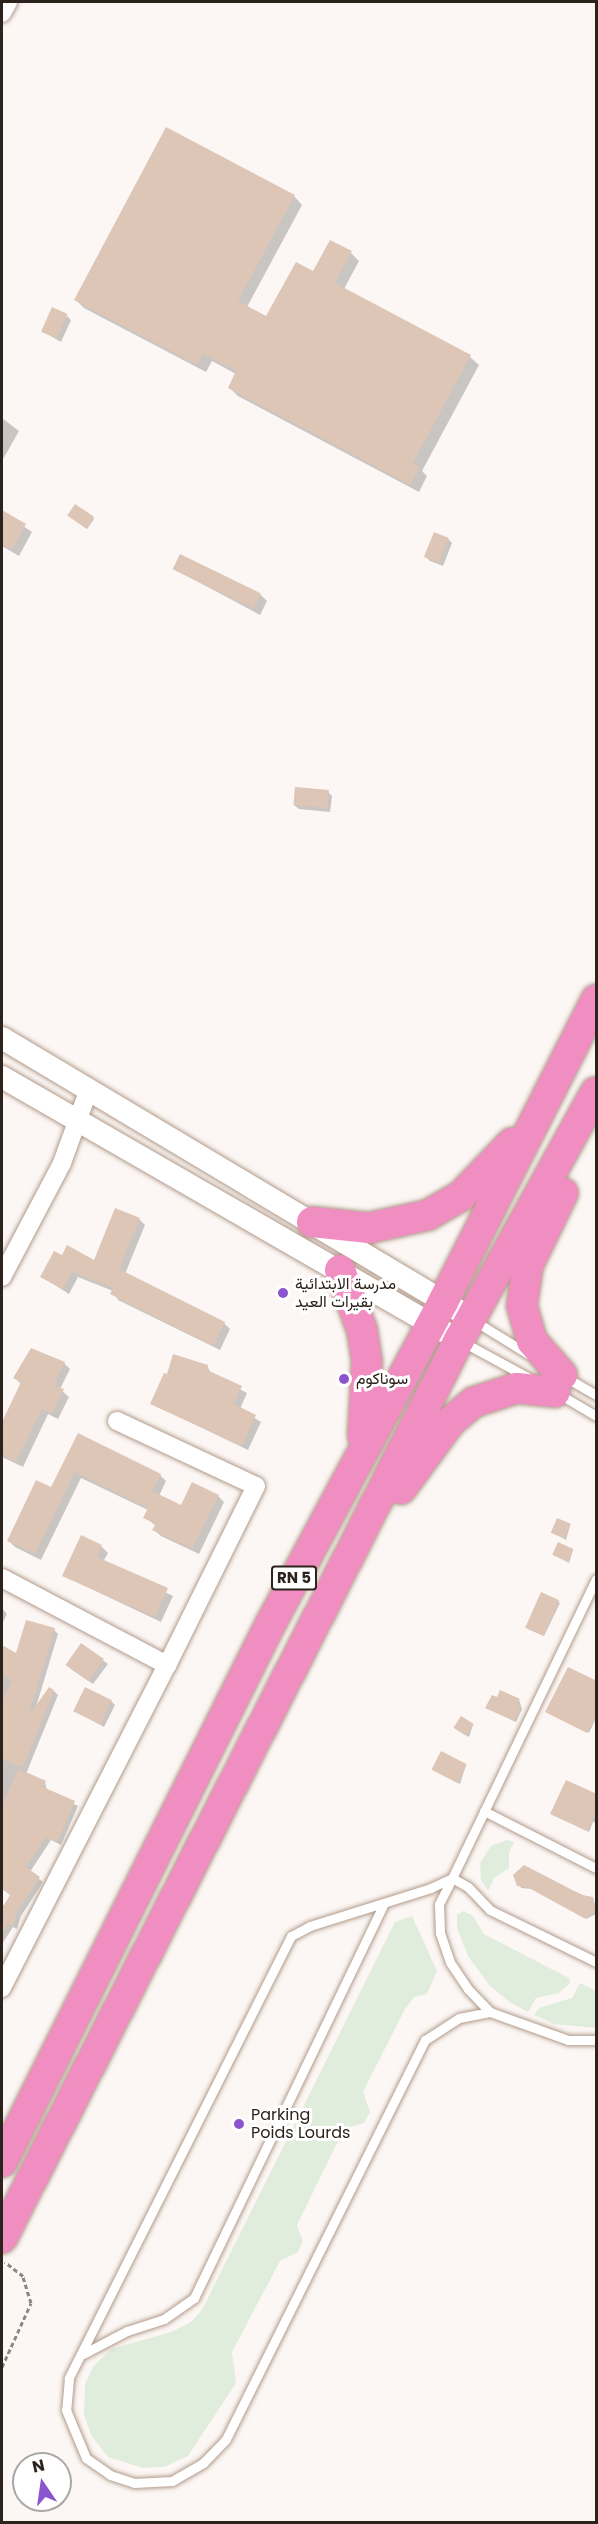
<!DOCTYPE html>
<meta charset="utf-8">
<style>
body{margin:0}
#map{position:relative;width:598px;height:2524px;overflow:hidden;background:#fcf7f4;font-family:Poppins,Vazirmatn,sans-serif}
div>[style]{position:absolute}
[style*='--x']{left:calc(var(--x)*1px);top:calc(var(--y)*1px);width:calc(var(--w)*1px);rotate:calc(var(--a)*1deg)}
.green>*{inset:0;background:#e0eddc}
.shadow>*{inset:0;background:#0003}
.building>*{inset:0;background:#ddc6b5;transform-origin:0 0}
.path>*{height:3px;margin-top:-1.5px;transform-origin:0;background:repeating-linear-gradient(90deg,#8c8581 0 4.5px,transparent 0 7.5px)}
.roads{filter:drop-shadow(0 0 2px #b29b8b) drop-shadow(0 0 2px #b29b8b)}
.service>*{height:9px;margin:-4.5px;padding:0 4.5px;transform-origin:4.5px;border-radius:4.5px;background:#fff}
.minor>*{height:18px;margin:-9px;padding:0 9px;transform-origin:9px;border-radius:9px;background:#fff}
.tertiary>*{height:22px;margin:-11px;padding:0 11px;transform-origin:11px;border-radius:11px;background:#fff}
.trunk>*{height:30px;margin:-15px;padding:0 15px;transform-origin:15px;border-radius:15px;background:#f08ec2}
.dots>*{width:16px;height:16px;translate:-50% -50%;box-sizing:border-box;border:3px solid #fff;border-radius:50%}
span{translate:-50% -50%;white-space:nowrap;text-align:center;line-height:1.15;-webkit-text-stroke:6px #fff;paint-order:stroke}
.shield-label span{padding:2px 4px;background:#fff;border:2px solid;border-radius:4px;-webkit-text-stroke-width:0}
.shield-label{font-size:15px;color:#2c231d;font-weight:700}
.poi-label{font-size:16px;color:#2c231d}
.left{translate:0 -50%;text-align:left}
.frame{position:absolute;inset:0;border:3px solid #2c231d;pointer-events:none}
.north{position:absolute;left:12px;top:2452px;width:60px;height:60px;box-sizing:border-box;background:#fff;border:2px solid #aba7a5;border-radius:50%;rotate:347deg;font-size:16px;font-weight:700;line-height:24px;text-align:center;color:#2c231d}
.north::after{content:'';display:block;margin:auto;width:21px;height:27px;background:#8c55cd;clip-path:polygon(50% 0,100% 100%,50% 72%,0 100%)}
</style>
<div id="map">
<div class="green">
<div style="clip-path:polygon(507px 1840px,514px 1842px,509px 1853px,509px 1868px,494px 1878px,488px 1891px,481px 1880px,480px 1863px,491px 1846px)"></div>
<div style="clip-path:polygon(463px 1911px,473px 1916px,484px 1934px,569px 1978px,570px 1983px,559px 1993px,536px 1998px,528px 2012px,511px 2003px,490px 1986px,468px 1956px,457px 1928px,457px 1915px)"></div>
<div style="clip-path:polygon(412px 1916px,437px 1971px,427px 1994px,414px 1997px,405px 2009px,363px 2092px,370px 2112px,364px 2123px,344px 2129px,297px 2225px,303px 2241px,298px 2252px,280px 2261px,232px 2352px,236px 2383px,188px 2456px,164px 2467px,143px 2468px,108px 2457px,91px 2435px,84px 2415px,85px 2384px,93px 2367px,111px 2349px,171px 2332px,191px 2322px,202px 2310px,395px 1922px)"></div>
<div style="clip-path:polygon(580px 1983px,596px 1991px,596px 2028px,554px 2024px,534px 2015px,539px 2008px,572px 1998px)"></div>
</div>
<div class="shadow">
<div style="clip-path:polygon(294px 196px,302px 205px,247px 307px,267px 318px,314px 273px,351px 253px,359px 261px,344px 289px,470px 357px,479px 365px,422px 471px,427px 476px,419px 492px,238px 396px,229px 387px,236px 374px,212px 361px,206px 372px,84px 308px,75px 299px)"></div>
<div style="clip-path:polygon(67px 316px,71px 320px,61px 342px,42px 331px)"></div>
<div style="clip-path:polygon(2px 418px,19px 431px,2px 461px)"></div>
<div style="clip-path:polygon(2px 512px,32px 532px,19px 556px,2px 546px)"></div>
<div style="clip-path:polygon(70px 517px,93px 518px,94px 519px,87px 529px)"></div>
<div style="clip-path:polygon(448px 539px,452px 543px,443px 566px,430px 561px,426px 557px)"></div>
<div style="clip-path:polygon(174px 569px,261px 595px,267px 601px,260px 615px)"></div>
<div style="clip-path:polygon(328px 792px,332px 796px,330px 812px,299px 809px,294px 805px)"></div>
<div style="clip-path:polygon(139px 1219px,145px 1225px,125px 1274px,224px 1323px,230px 1329px,220px 1350px,118px 1300px,113px 1291px,78px 1277px,69px 1294px,42px 1277px,63px 1257px,95px 1262px)"></div>
<div style="clip-path:polygon(64px 1363px,70px 1369px,60px 1389px,69px 1397px,58px 1419px,48px 1414px,23px 1467px,2px 1457px,2px 1425px,21px 1384px,15px 1378px)"></div>
<div style="clip-path:polygon(207px 1366px,212px 1375px,247px 1393px,240px 1409px,261px 1422px,248px 1450px,152px 1404px)"></div>
<div style="clip-path:polygon(78px 1435px,160px 1475px,166px 1481px,159px 1496px,182px 1507px,218px 1496px,224px 1502px,199px 1554px,161px 1536px,154px 1530px,156px 1526px,145px 1517px,148px 1510px,81px 1478px,41px 1560px,15px 1547px,9px 1541px,52px 1489px)"></div>
<div style="clip-path:polygon(570px 1526px,566px 1540px,552px 1532px)"></div>
<div style="clip-path:polygon(101px 1546px,108px 1553px,103px 1562px,173px 1596px,161px 1622px,64px 1576px)"></div>
<div style="clip-path:polygon(573px 1550px,569px 1563px,554px 1555px)"></div>
<div style="clip-path:polygon(542px 1594px,560px 1603px,544px 1636px,528px 1629px)"></div>
<div style="clip-path:polygon(2px 1608px,7px 1614px,2px 1624px)"></div>
<div style="clip-path:polygon(54px 1630px,58px 1634px,36px 1707px,54px 1691px,58px 1695px,26px 1774px,45px 1782px,47px 1791px,78px 1806px,61px 1845px,51px 1840px,30px 1872px,43px 1882px,21px 1916px,17px 1929px,13px 1927px,2px 1944px,2px 1914px,10px 1897px,17px 1898px,2px 1887px,2px 1857px,5px 1851px,2px 1850px,2px 1734px,5px 1726px,2px 1724px,2px 1646px,17px 1655px)"></div>
<div style="clip-path:polygon(81px 1645px,108px 1664px,93px 1684px,71px 1669px)"></div>
<div style="clip-path:polygon(596px 1683px,596px 1718px,589px 1733px,549px 1713px)"></div>
<div style="clip-path:polygon(519px 1700px,522px 1709px,516px 1722px,489px 1709px)"></div>
<div style="clip-path:polygon(111px 1701px,115px 1705px,104px 1727px,75px 1711px)"></div>
<div style="clip-path:polygon(473px 1725px,469px 1737px,457px 1730px)"></div>
<div style="clip-path:polygon(466px 1765px,460px 1784px,433px 1770px)"></div>
<div style="clip-path:polygon(596px 1795px,596px 1823px,593px 1822px,589px 1832px,554px 1815px)"></div>
<div style="clip-path:polygon(528px 1867px,536px 1875px,592px 1899px,596px 1914px,586px 1919px,532px 1889px,521px 1888px,516px 1872px)"></div>
</div>
<div class="building">
<div style="clip-path:polygon(166px 127px,295px 195px,238px 301px,266px 316px,296px 262px,313px 271px,330px 240px,352px 251px,335px 283px,471px 355px,413px 463px,420px 467px,410px 485px,228px 388px,236px 371px,203px 354px,197px 365px,74px 300px)"></div>
<div style="left:52px;top:307px;width:17px;height:27px;rotate:24deg"></div>
<div style="left:75px;top:504px;width:23px;height:14px;rotate:34deg"></div>
<div style="clip-path:polygon(2px 510px,26px 524px,12px 550px,2px 544px)"></div>
<div style="left:434px;top:532px;width:16px;height:27px;rotate:22deg"></div>
<div style="left:180px;top:554px;width:90px;height:17px;rotate:26deg"></div>
<div style="left:295px;top:787px;width:34px;height:18px;rotate:5deg"></div>
<div style="clip-path:polygon(115px 1208px,140px 1218px,119px 1269px,225px 1322px,213px 1346px,110px 1294px,113px 1288px,72px 1272px,63px 1289px,40px 1277px,54px 1251px,62px 1255px,67px 1245px,94px 1260px)"></div>
<div style="clip-path:polygon(31px 1348px,65px 1362px,54px 1385px,64px 1389px,52px 1414px,42px 1409px,16px 1462px,2px 1455px,2px 1422px,21px 1382px,13px 1378px)"></div>
<div style="clip-path:polygon(173px 1354px,208px 1365px,207px 1370px,242px 1386px,234px 1404px,256px 1415px,242px 1446px,150px 1404px,164px 1373px,167px 1374px)"></div>
<div style="clip-path:polygon(78px 1433px,161px 1474px,152px 1491px,181px 1505px,192px 1482px,219px 1495px,192px 1549px,152px 1530px,156px 1524px,143px 1518px,148px 1508px,75px 1472px,35px 1554px,7px 1541px,36px 1480px,51px 1487px)"></div>
<div style="left:557px;top:1518px;width:15px;height:16px;rotate:23deg"></div>
<div style="clip-path:polygon(81px 1535px,102px 1545px,97px 1557px,168px 1588px,155px 1617px,62px 1576px)"></div>
<div style="left:558px;top:1542px;width:17px;height:14px;rotate:24deg"></div>
<div style="left:541px;top:1592px;width:20px;height:39px;rotate:24deg"></div>
<div style="clip-path:polygon(26px 1620px,55px 1628px,28px 1717px,49px 1687px,54px 1690px,23px 1768px,2px 1759px,2px 1702px,12px 1680px,2px 1675px,2px 1645px,16px 1653px)"></div>
<div style="left:81px;top:1643px;width:28px;height:27px;rotate:35deg"></div>
<div style="clip-path:polygon(568px 1667px,597px 1681px,597px 1714px,587px 1733px,545px 1712px)"></div>
<div style="left:85px;top:1687px;width:30px;height:27px;rotate:26deg"></div>
<div style="clip-path:polygon(500px 1690px,520px 1699px,517px 1704px,521px 1707px,514px 1721px,485px 1708px,492px 1695px,497px 1697px)"></div>
<div style="left:461px;top:1716px;width:15px;height:14px;rotate:32deg"></div>
<div style="left:441px;top:1751px;width:29px;height:21px;rotate:27deg"></div>
<div style="clip-path:polygon(19px 1769px,46px 1781px,43px 1787px,75px 1801px,57px 1842px,46px 1837px,26px 1867px,40px 1877px,17px 1911px,13px 1926px,8px 1924px,2px 1934px,2px 1904px,4px 1905px,10px 1895px,2px 1889px,2px 1805px)"></div>
<div style="clip-path:polygon(566px 1780px,597px 1794px,597px 1810px,587px 1831px,550px 1814px)"></div>
<div style="clip-path:polygon(524px 1865px,582px 1895px,593px 1897px,597px 1912px,584px 1918px,529px 1888px,517px 1886px,513px 1875px)"></div>
</div>
<div class="path">
<div style="--x:2;--y:2367;--w:70;--a:-65.6"></div>
<div style="--x:31;--y:2303;--w:28;--a:-107"></div>
<div style="--x:23;--y:2276;--w:23;--a:-142"></div>
</div>
<div class="roads">
<div class="service">
<div style="--x:473;--y:1320;--w:65;--a:31.7"></div>
<div style="--x:461;--y:1341;--w:80;--a:28.5"></div>
<div style="--x:565;--y:1377;--w:36;--a:30"></div>
<div style="--x:559;--y:1394;--w:43;--a:30.7"></div>
<div style="--x:596;--y:1579;--w:332;--a:115.7"></div>
<div style="--x:452;--y:1878;--w:23;--a:155"></div>
<div style="--x:431;--y:1888;--w:127;--a:162.6"></div>
<div style="--x:310;--y:1926;--w:21;--a:152"></div>
<div style="--x:291;--y:1936;--w:495;--a:116.7"></div>
<div style="--x:69;--y:2378;--w:32;--a:95"></div>
<div style="--x:66;--y:2410;--w:52;--a:67.4"></div>
<div style="--x:86;--y:2458;--w:29;--a:35"></div>
<div style="--x:110;--y:2475;--w:25;--a:18"></div>
<div style="--x:134;--y:2483;--w:38;--a:-3"></div>
<div style="--x:172;--y:2481;--w:36;--a:-30"></div>
<div style="--x:203;--y:2463;--w:33;--a:-46"></div>
<div style="--x:226;--y:2439;--w:446;--a:-63.5"></div>
<div style="--x:425;--y:2040;--w:40;--a:-32.9"></div>
<div style="--x:459;--y:2018;--w:32;--a:-11"></div>
<div style="--x:490;--y:2012;--w:83;--a:19.7"></div>
<div style="--x:568;--y:2040;--w:28;--a:0"></div>
<div style="--x:484;--y:1811;--w:126;--a:27"></div>
<div style="--x:490;--y:2012;--w:32;--a:-134"></div>
<div style="--x:468;--y:1989;--w:32;--a:-124"></div>
<div style="--x:450;--y:1962;--w:31;--a:-109"></div>
<div style="--x:440;--y:1933;--w:29;--a:-92"></div>
<div style="--x:439;--y:1904;--w:29;--a:-63"></div>
<div style="--x:452;--y:1878;--w:18;--a:29"></div>
<div style="--x:468;--y:1887;--w:32;--a:46"></div>
<div style="--x:490;--y:1910;--w:118;--a:26.1"></div>
<div style="--x:83;--y:2354;--w:50;--a:-27.6"></div>
<div style="--x:127;--y:2331;--w:39;--a:-18"></div>
<div style="--x:164;--y:2319;--w:37;--a:-35"></div>
<div style="--x:194;--y:2298;--w:438;--a:-64.3"></div>
</div>
<div class="minor">
<div style="--x:2;--y:13;--w:13;--a:-61"></div>
<div style="--x:2;--y:1277;--w:129;--a:-62.2"></div>
<div style="--x:62;--y:1163;--w:79;--a:-70"></div>
<div style="--x:117;--y:1421;--w:153;--a:25.1"></div>
<div style="--x:256;--y:1486;--w:200;--a:116.4"></div>
<div style="--x:2;--y:1578;--w:187;--a:27.8"></div>
<div style="--x:167;--y:1665;--w:363;--a:117.1"></div>
</div>
<div class="tertiary">
<div style="--x:2;--y:1038;--w:546;--a:30.84"></div>
<div style="--x:2;--y:1077;--w:511;--a:29.93"></div>
</div>
<div class="trunk">
<div style="--x:312;--y:1222;--w:57;--a:6"></div>
<div style="--x:369;--y:1228;--w:60;--a:-12.4"></div>
<div style="--x:428;--y:1215;--w:39;--a:-30"></div>
<div style="--x:462;--y:1195;--w:72;--a:-46.1"></div>
<div style="--x:340;--y:1270;--w:64;--a:69.9"></div>
<div style="--x:362;--y:1330;--w:31;--a:81"></div>
<div style="--x:367;--y:1361;--w:75;--a:93.1"></div>
<div style="--x:562;--y:1375;--w:45;--a:-131.4"></div>
<div style="--x:532;--y:1341;--w:37;--a:-106"></div>
<div style="--x:522;--y:1305;--w:40;--a:-81.5"></div>
<div style="--x:528;--y:1265;--w:80;--a:-64.1"></div>
<div style="--x:401;--y:1489;--w:83;--a:-53.8"></div>
<div style="--x:450;--y:1422;--w:31;--a:-40"></div>
<div style="--x:474;--y:1402;--w:45;--a:-18"></div>
<div style="--x:517;--y:1388;--w:38;--a:6"></div>
<div style="--x:2;--y:2162;--w:602;--a:-63.48"></div>
<div style="--x:271;--y:1623;--w:364;--a:-61.8"></div>
<div style="--x:443;--y:1302;--w:339;--a:-63.1"></div>
<div style="--x:2;--y:2238;--w:1008;--a:-63.03"></div>
<div style="--x:459;--y:1340;--w:283;--a:-61.1"></div>
</div>
</div>
<div class="dots">
<div style="left:283px;top:1293px;background:#8c55cd"></div>
<div style="left:344px;top:1379px;background:#8c55cd"></div>
<div style="left:239px;top:2124px;background:#8c55cd"></div>
</div>
<div class="shield-label">
<span style="left:294px;top:1578px">RN 5</span>
</div>
<div class="poi-label">
<span class="left" style="left:295px;top:1293px">مدرسة الابتدائية<br>بقيرات العيد</span>
<span class="left" style="left:356px;top:1379px">سوناكوم</span>
<span class="left" style="left:251px;top:2124px">Parking<br>Poids Lourds</span>
</div>
<div class="frame"></div>
<div class="north">N</div>
</div>
